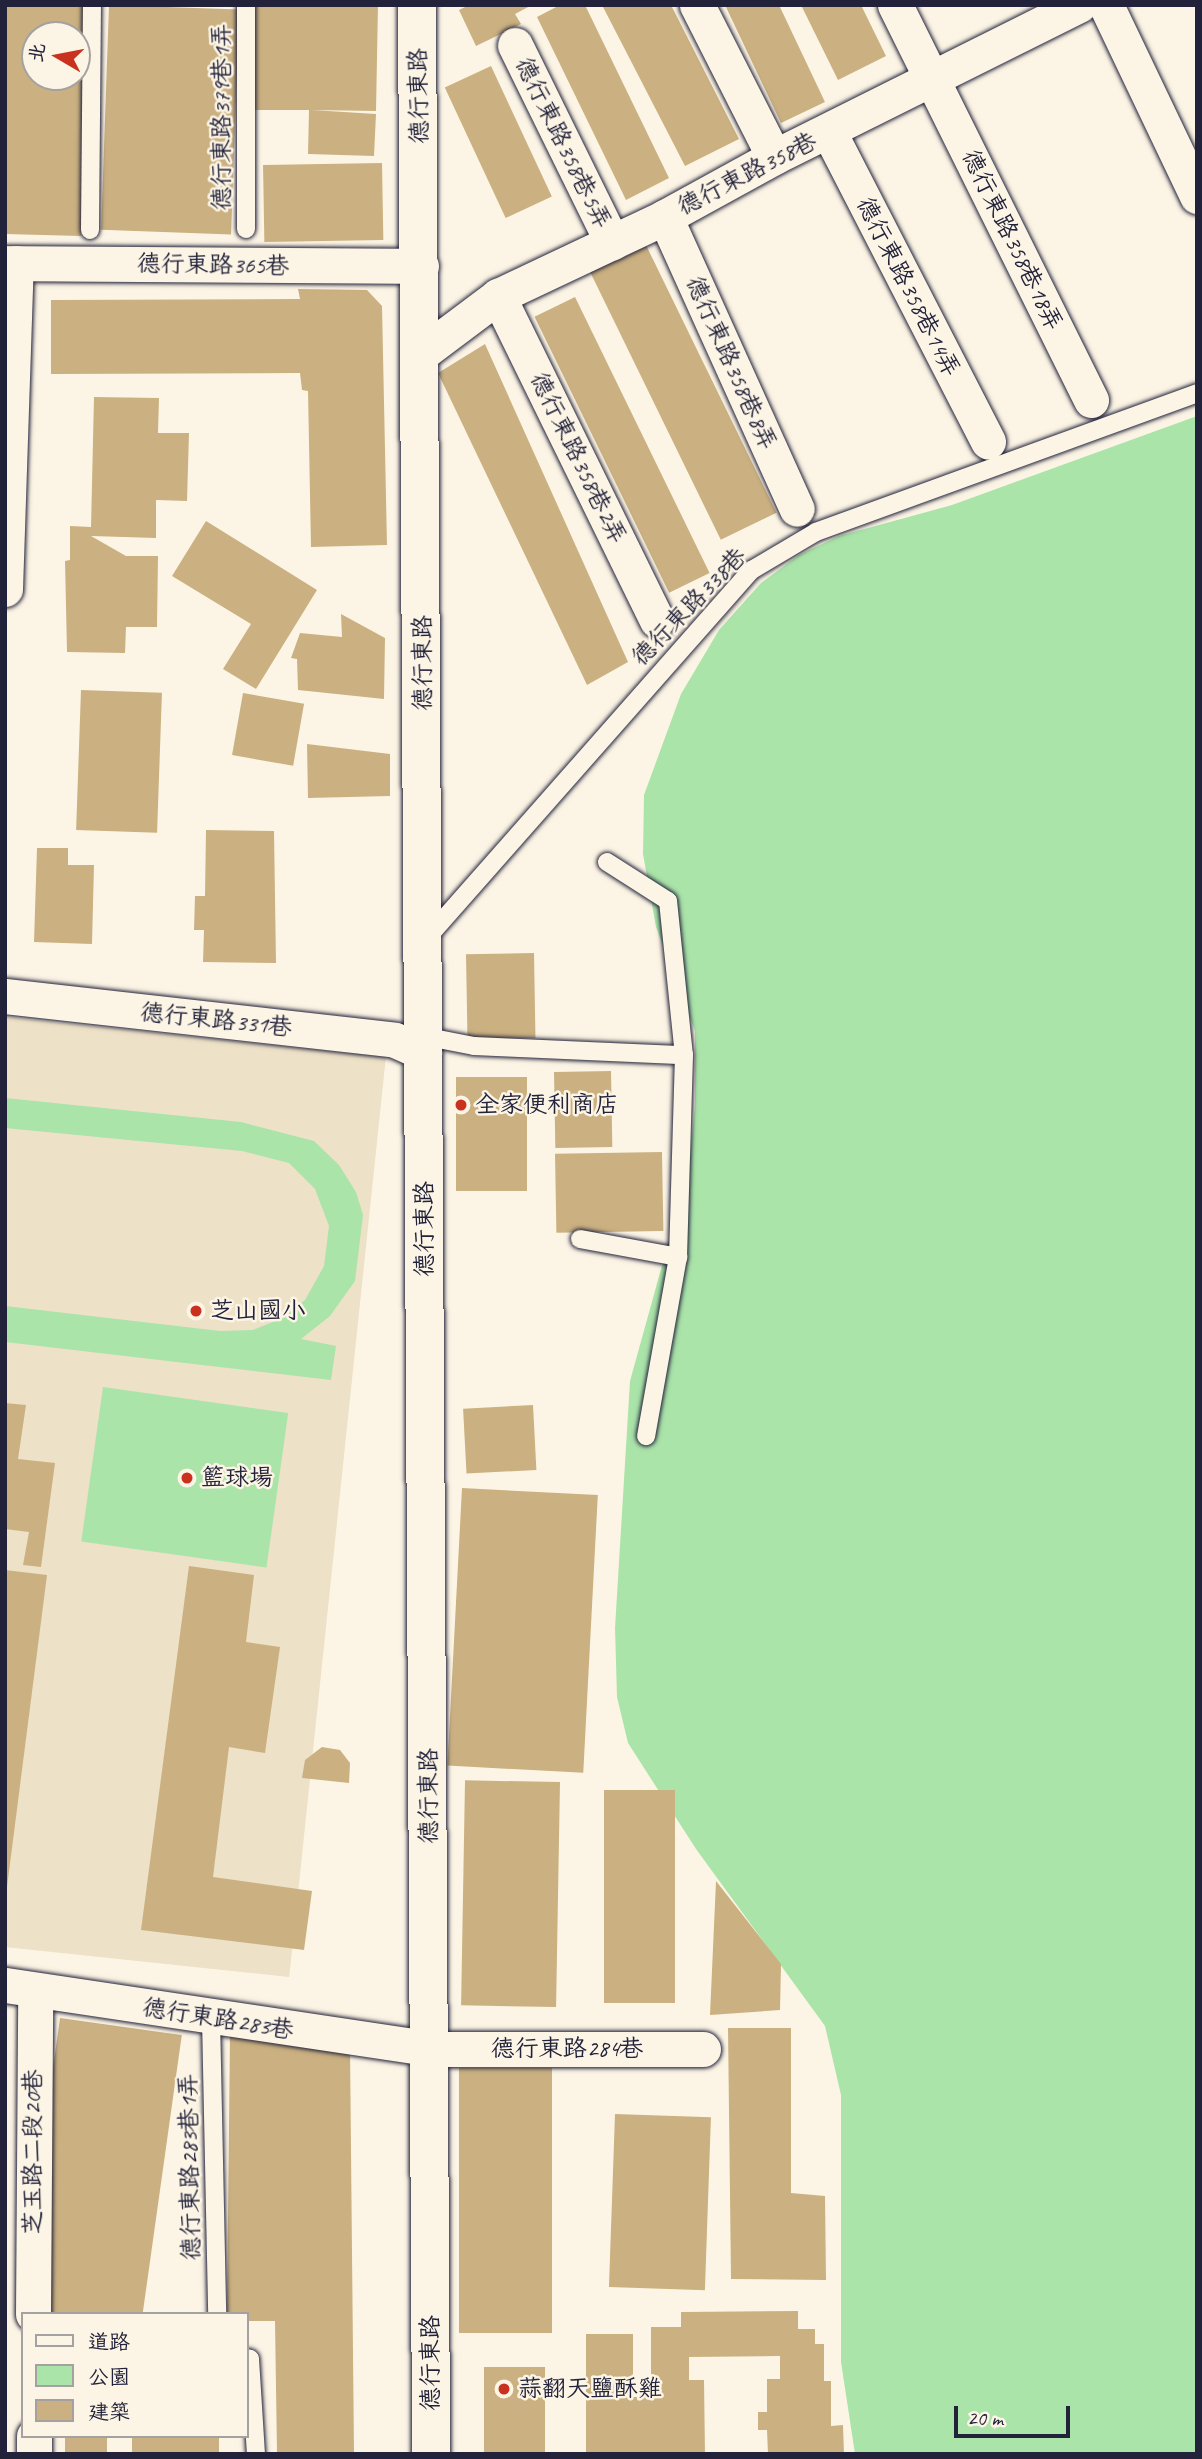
<!DOCTYPE html>
<meta charset="utf-8">
<style>
body{margin:0}
#map{position:relative;width:1202px;height:2459px;overflow:hidden;background:#fcf5e5;font-family:Caveat,"LXGW WenKai TC",sans-serif}
div>[style]{position:absolute}
[style*='--x']{left:calc(var(--x)*1px);top:calc(var(--y)*1px);width:calc(var(--w)*1px);rotate:calc(var(--a)*1deg)}
.built>*{inset:0;background:#ede1c7;transform-origin:0 0}
.green>*{inset:0;background:#aae4a9;transform-origin:0 0}
.building>*{inset:0;background:#cbb181;transform-origin:0 0}
.roads{filter:drop-shadow(0 0 2px #22223b) drop-shadow(0 0 2px #22223b)}
.lane>*{height:18px;margin:-9px;padding:0 9px;transform-origin:9px;border-radius:9px;background:#fcf5e5}
.street>*{height:35px;margin:-17.5px;padding:0 17.5px;transform-origin:17.5px;border-radius:17.5px;background:#fcf5e5}
.secondary>*{height:38px;margin:-19px;padding:0 19px;transform-origin:19px;border-radius:19px;background:#fcf5e5}
.dots>*{width:19px;height:19px;translate:-50% -50%;box-sizing:border-box;border:4px solid #fcf5e5;border-radius:50%}
span{translate:-50% -50%;white-space:nowrap;text-align:center;line-height:1.15;-webkit-text-stroke:5px #fcf5e5;paint-order:stroke}
.street-label{font-size:24px;color:#22223b}
.poi-label{font-size:24px;color:#22223b}
.left{translate:0 -50%;text-align:left}
.frame{position:absolute;inset:0;border:7px solid #22223b;pointer-events:none}
.legend{position:absolute;left:21px;top:2312px;width:228px;height:126px;box-sizing:border-box;background:#fcf5e5;border:2px solid #a5a1a1;margin:0;padding:9px 12px;list-style:none;font-size:21px;color:#22223b}
.legend li{display:flex;align-items:center;gap:14px;height:35px}
.legend b{width:35px;border:2px solid #a5a1a1}
.north{position:absolute;left:21px;top:21px;width:70px;height:70px;box-sizing:border-box;background:#fcf5e5;border:2px solid #a5a1a1;border-radius:50%;rotate:280deg;font-size:19px;font-weight:700;line-height:28px;text-align:center;color:#22223b}
.north::after{content:'';display:block;margin:auto;width:24px;height:32px;background:#c8321e;clip-path:polygon(50% 0,100% 100%,50% 72%,0 100%)}
.scale{position:absolute;left:954px;top:2406px;width:116px;height:32px;box-sizing:border-box;border:4px solid #22223b;border-top:0;padding-left:9px;font-size:21px;line-height:24px;white-space:nowrap;color:#22223b;-webkit-text-stroke:5px #fcf5e5;paint-order:stroke}
</style>
<div id="map">
<div class="built">
<div style="left:5px;top:1017px;width:383px;height:925px;rotate:6deg"></div>
</div>
<div class="green">
<div style="clip-path:polygon(1197px 416px,1197px 2454px,855px 2454px,841px 2362px,841px 2095px,825px 2026px,696px 1849px,628px 1743px,617px 1697px,615px 1628px,630px 1381px,689px 1168px,695px 1105px,695px 1031px,656px 927px,643px 854px,644px 795px,681px 694px,719px 630px,761px 583px,799px 555px,839px 536px,952px 505px)"></div>
<div style="clip-path:polygon(5px 1098px,241px 1122px,314px 1141px,339px 1165px,356px 1192px,363px 1215px,355px 1281px,330px 1316px,301px 1339px,336px 1346px,331px 1380px,5px 1342px,5px 1306px,220px 1331px,253px 1330px,283px 1318px,305px 1300px,324px 1266px,329px 1226px,315px 1189px,289px 1163px,242px 1151px,5px 1128px)"></div>
<div style="left:103px;top:1387px;width:187px;height:156px;rotate:8deg"></div>
</div>
<div class="building">
<div style="left:109px;top:5px;width:130px;height:225px;rotate:2deg"></div>
<div style="clip-path:polygon(251px 5px,378px 5px,376px 111px,312px 110px,376px 114px,374px 156px,308px 154px,309px 110px,249px 110px)"></div>
<div style="clip-path:polygon(469px 5px,532px 5px,515px 14px,521px 24px,476px 46px,459px 10px)"></div>
<div style="clip-path:polygon(560px 5px,585px 5px,669px 178px,626px 200px,537px 17px)"></div>
<div style="clip-path:polygon(602px 5px,671px 5px,739px 139px,685px 166px)"></div>
<div style="clip-path:polygon(725px 5px,779px 5px,825px 102px,781px 123px)"></div>
<div style="clip-path:polygon(801px 5px,861px 5px,886px 56px,838px 80px)"></div>
<div style="clip-path:polygon(evenodd,5px 6px,87px 6px,81px 236px,5px 234px,5px 6px,35px 35px,77px 35px,77px 77px,35px 77px,35px 35px)"></div>
<div style="left:491px;top:66px;width:144px;height:51px;rotate:65deg"></div>
<div style="left:382px;top:163px;width:77px;height:119px;rotate:89deg"></div>
<div style="left:645px;top:243px;width:300px;height:62px;rotate:64deg"></div>
<div style="clip-path:polygon(298px 289px,367px 290px,382px 306px,387px 545px,311px 547px,308px 391px,302px 390px,300px 373px,51px 374px,51px 300px,300px 299px)"></div>
<div style="left:575px;top:297px;width:307px;height:45px;rotate:64deg"></div>
<div style="clip-path:polygon(485px 344px,628px 662px,587px 685px,438px 373px)"></div>
<div style="clip-path:polygon(94px 397px,159px 398px,158px 433px,189px 433px,187px 501px,156px 500px,156px 538px,91px 536px,126px 556px,158px 556px,157px 627px,126px 627px,125px 653px,67px 652px,65px 561px,70px 560px,70px 526px,91px 527px)"></div>
<div style="clip-path:polygon(206px 521px,317px 590px,256px 689px,223px 669px,251px 624px,172px 576px)"></div>
<div style="clip-path:polygon(341px 614px,385px 638px,384px 699px,298px 690px,297px 659px,291px 658px,300px 633px,342px 637px)"></div>
<div style="left:81px;top:690px;width:81px;height:140px;rotate:2deg"></div>
<div style="left:243px;top:693px;width:62px;height:63px;rotate:10deg"></div>
<div style="clip-path:polygon(307px 744px,390px 754px,390px 796px,308px 798px)"></div>
<div style="clip-path:polygon(206px 830px,274px 831px,276px 963px,203px 962px,204px 930px,194px 930px,195px 896px,205px 896px)"></div>
<div style="clip-path:polygon(37px 848px,68px 848px,68px 865px,94px 865px,92px 944px,34px 942px)"></div>
<div style="left:534px;top:953px;width:85px;height:68px;rotate:89deg"></div>
<div style="left:611px;top:1071px;width:76px;height:57px;rotate:89deg"></div>
<div style="left:456px;top:1077px;width:71px;height:114px"></div>
<div style="left:662px;top:1152px;width:79px;height:107px;rotate:89deg"></div>
<div style="clip-path:polygon(5px 1403px,26px 1405px,18px 1459px,55px 1463px,41px 1567px,23px 1565px,29px 1532px,5px 1529px)"></div>
<div style="left:533px;top:1405px;width:65px;height:70px;rotate:87deg"></div>
<div style="left:462px;top:1488px;width:136px;height:278px;rotate:3deg"></div>
<div style="clip-path:polygon(189px 1566px,254px 1575px,246px 1642px,280px 1647px,265px 1753px,229px 1747px,213px 1877px,312px 1891px,304px 1950px,141px 1930px)"></div>
<div style="clip-path:polygon(5px 1570px,47px 1575px,7px 1887px,5px 1887px)"></div>
<div style="clip-path:polygon(322px 1747px,340px 1750px,350px 1763px,349px 1783px,302px 1778px,305px 1760px)"></div>
<div style="left:560px;top:1782px;width:225px;height:95px;rotate:91deg"></div>
<div style="left:675px;top:1790px;width:213px;height:71px;rotate:90deg"></div>
<div style="clip-path:polygon(716px 1881px,781px 1964px,780px 2010px,710px 2015px)"></div>
<div style="left:60px;top:2018px;width:123px;height:294px;rotate:8deg"></div>
<div style="clip-path:polygon(728px 2028px,791px 2028px,791px 2193px,825px 2196px,826px 2280px,731px 2279px)"></div>
<div style="clip-path:polygon(230px 2032px,350px 2048px,354px 2454px,277px 2454px,275px 2321px,247px 2321px,247px 2314px,227px 2314px)"></div>
<div style="left:552px;top:2068px;width:265px;height:93px;rotate:90deg"></div>
<div style="left:615px;top:2114px;width:96px;height:173px;rotate:2deg"></div>
<div style="clip-path:polygon(798px 2311px,798px 2329px,815px 2329px,815px 2344px,824px 2344px,824px 2381px,831px 2381px,831px 2426px,843px 2425px,844px 2454px,768px 2454px,767px 2430px,758px 2430px,758px 2412px,767px 2412px,767px 2379px,780px 2379px,780px 2356px,689px 2357px,689px 2380px,704px 2380px,705px 2454px,586px 2454px,586px 2334px,633px 2334px,633px 2397px,651px 2397px,651px 2327px,681px 2327px,681px 2312px)"></div>
<div style="left:484px;top:2367px;width:61px;height:87px"></div>
<div style="left:65px;top:2436px;width:42px;height:18px"></div>
<div style="left:132px;top:2436px;width:87px;height:18px"></div>
</div>
<div class="roads">
<div class="lane">
<div style="--x:246;--y:5;--w:224;--a:90"></div>
<div style="--x:90;--y:230;--w:225;--a:-89.5"></div>
<div style="--x:607;--y:862;--w:72;--a:32.6"></div>
<div style="--x:668;--y:901;--w:155;--a:84.1"></div>
<div style="--x:427;--y:938;--w:491;--a:-48.6"></div>
<div style="--x:752;--y:570;--w:74;--a:-30.7"></div>
<div style="--x:816;--y:532;--w:406;--a:-20"></div>
<div style="--x:423;--y:1036;--w:52;--a:11.1"></div>
<div style="--x:474;--y:1046;--w:210;--a:2.5"></div>
<div style="--x:684;--y:1055;--w:202;--a:91.7"></div>
<div style="--x:678;--y:1257;--w:182;--a:100.1"></div>
<div style="--x:580;--y:1239;--w:100;--a:10.4"></div>
<div style="--x:211;--y:2018;--w:296;--a:88.8"></div>
<div style="--x:247;--y:2358;--w:3;--a:18"></div>
<div style="--x:250;--y:2359;--w:95;--a:86.4"></div>
</div>
<div class="street">
<div style="--x:697;--y:5;--w:170;--a:63.1"></div>
<div style="--x:895;--y:5;--w:441;--a:63.6"></div>
<div style="--x:1106;--y:5;--w:212;--a:64.5"></div>
<div style="--x:515;--y:45;--w:220;--a:63.8"></div>
<div style="--x:829;--y:132;--w:348;--a:62.8"></div>
<div style="--x:665;--y:217;--w:320;--a:65.7"></div>
<div style="--x:5;--y:263;--w:416;--a:0.4"></div>
<div style="--x:498;--y:296;--w:361;--a:63.9"></div>
<div style="--x:422;--y:353;--w:95;--a:-36.9"></div>
<div style="--x:498;--y:296;--w:185;--a:-25.3"></div>
<div style="--x:665;--y:217;--w:124;--a:-28.8"></div>
<div style="--x:774;--y:157;--w:341;--a:-26.5"></div>
<div style="--x:5;--y:589;--w:326;--a:-88.1"></div>
<div style="--x:5;--y:996;--w:392;--a:6.4"></div>
<div style="--x:395;--y:1040;--w:32;--a:24"></div>
<div style="--x:5;--y:1985;--w:431;--a:8.5"></div>
<div style="--x:431;--y:2049;--w:272;--a:0"></div>
<div style="--x:33;--y:2314;--w:324;--a:-89.6"></div>
<div style="--x:34;--y:2436;--w:18;--a:90"></div>
</div>
<div class="secondary">
<div style="--x:417;--y:5;--w:2449;--a:89.67"></div>
</div>
</div>
<div class="dots">
<div style="left:461px;top:1105px;background:#c8321e"></div>
<div style="left:196px;top:1311px;background:#c8321e"></div>
<div style="left:187px;top:1478px;background:#c8321e"></div>
<div style="left:504px;top:2389px;background:#c8321e"></div>
</div>
<div class="street-label">
<span style="left:419px;top:96px;rotate:-91deg">德行東路</span>
<span style="left:222px;top:117px;rotate:-90deg">德行東路379巷1弄</span>
<span style="left:563px;top:143px;rotate:64deg">德行東路358巷5弄</span>
<span style="left:747px;top:174px;rotate:-27deg">德行東路358巷</span>
<span style="left:1012px;top:240px;rotate:64deg">德行東路358巷18弄</span>
<span style="left:213px;top:265px;rotate:1deg">德行東路365巷</span>
<span style="left:908px;top:287px;rotate:63deg">德行東路358巷14弄</span>
<span style="left:731px;top:363px;rotate:66deg">德行東路358巷8弄</span>
<span style="left:578px;top:458px;rotate:64deg">德行東路358巷2弄</span>
<span style="left:689px;top:607px;rotate:-46deg">德行東路338巷</span>
<span style="left:423px;top:663px;rotate:-90deg">德行東路</span>
<span style="left:216px;top:1020px;rotate:6deg">德行東路331巷</span>
<span style="left:425px;top:1229px;rotate:-90deg">德行東路</span>
<span style="left:429px;top:1796px;rotate:-90deg">德行東路</span>
<span style="left:218px;top:2019px;rotate:9deg">德行東路283巷</span>
<span style="left:567px;top:2049px">德行東路284巷</span>
<span style="left:33px;top:2152px;rotate:-90deg">芝玉路二段20巷</span>
<span style="left:190px;top:2167px;rotate:-91deg">德行東路283巷1弄</span>
<span style="left:431px;top:2363px;rotate:-90deg">德行東路</span>
</div>
<div class="poi-label">
<span class="left" style="left:475px;top:1105px">全家便利商店</span>
<span class="left" style="left:210px;top:1311px">芝山國小</span>
<span class="left" style="left:201px;top:1478px">籃球場</span>
<span class="left" style="left:518px;top:2389px">蒜翻天鹽酥雞</span>
</div>
<div class="frame"></div>
<ul class="legend">
<li><b style="height:9px;background:#fcf5e5"></b>道路</li>
<li><b style="height:19px;background:#aae4a9"></b>公園</li>
<li><b style="height:19px;background:#cbb181"></b>建築</li>
</ul>
<div class="north">北</div>
<div class="scale">20 m</div>
</div>
